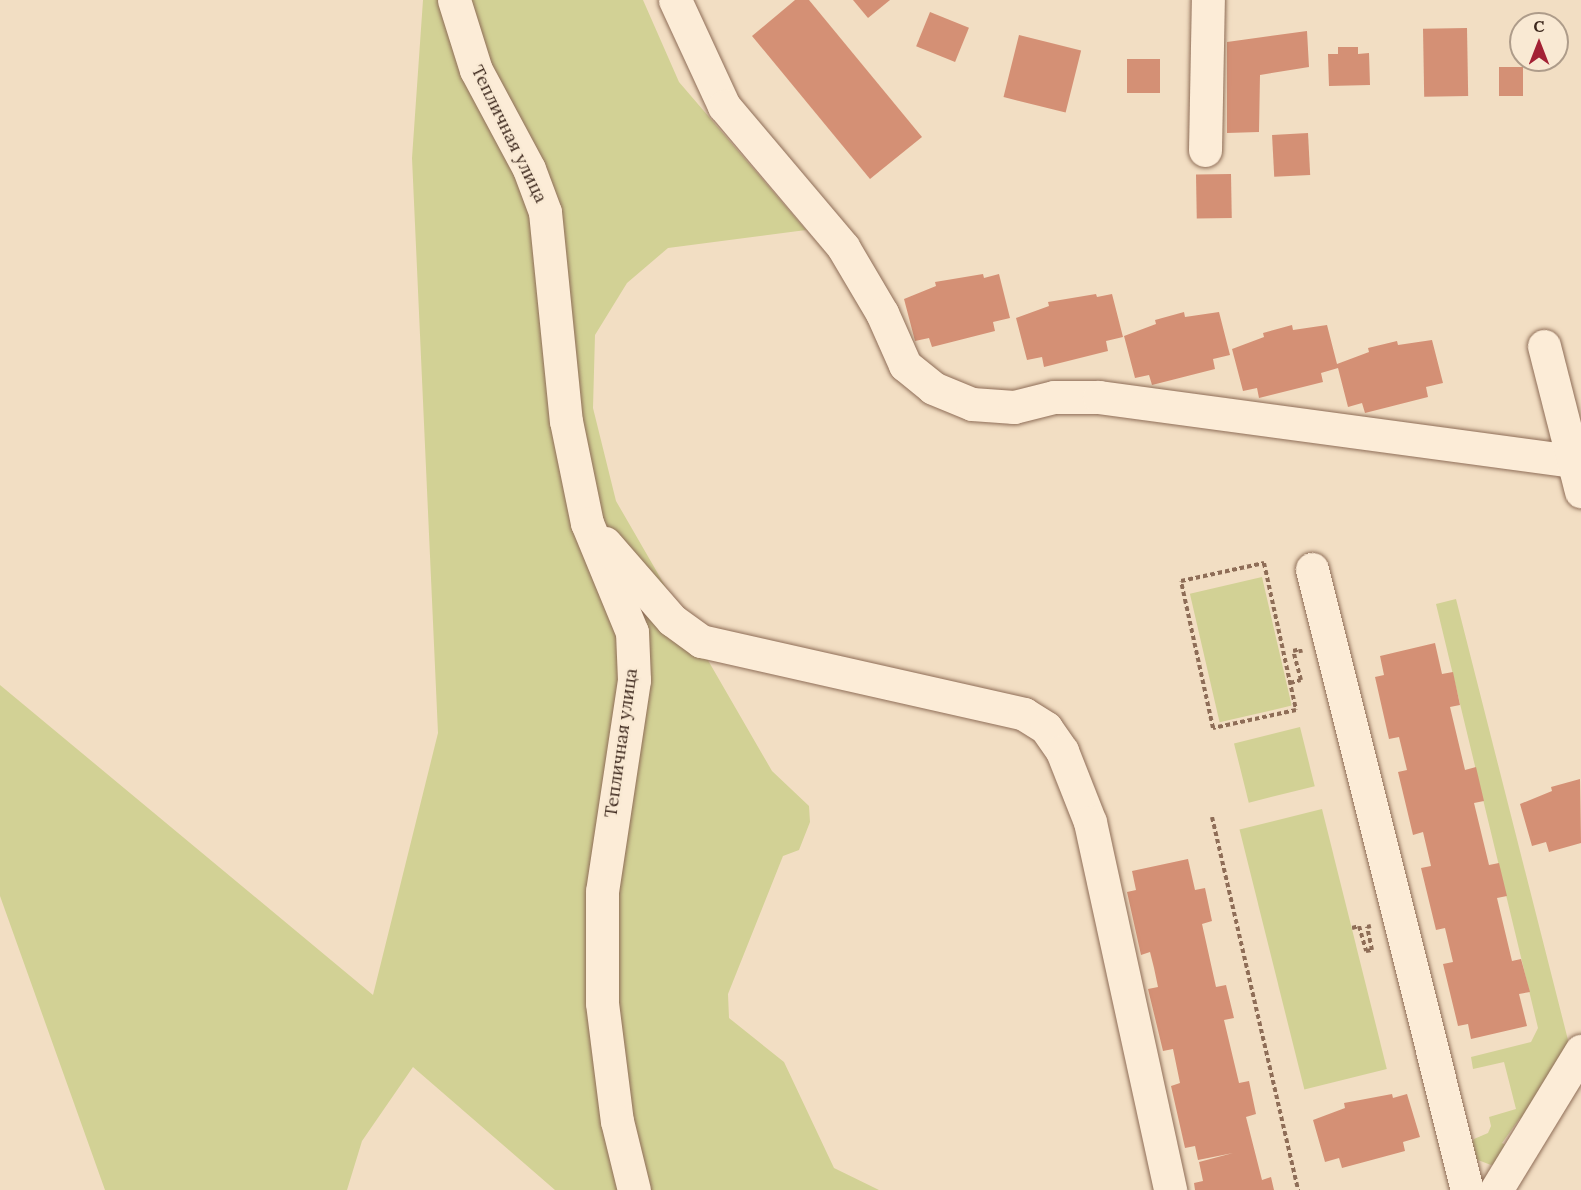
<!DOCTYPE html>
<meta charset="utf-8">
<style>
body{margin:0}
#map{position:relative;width:1581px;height:1190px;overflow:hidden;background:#f2dec3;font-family:Lora,serif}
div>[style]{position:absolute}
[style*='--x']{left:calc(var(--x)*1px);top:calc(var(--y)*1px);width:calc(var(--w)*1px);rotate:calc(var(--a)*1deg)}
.green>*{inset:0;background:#d2d195;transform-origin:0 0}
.building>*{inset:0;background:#d49075;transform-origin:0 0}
.path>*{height:4px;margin-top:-2px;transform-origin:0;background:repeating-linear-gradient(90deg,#8e6d57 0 4.5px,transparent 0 7.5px)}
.roads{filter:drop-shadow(0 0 2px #8e6d57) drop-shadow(0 0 2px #8e6d57)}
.minor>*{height:33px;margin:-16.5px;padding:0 16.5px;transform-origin:16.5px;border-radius:16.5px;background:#fcecd7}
span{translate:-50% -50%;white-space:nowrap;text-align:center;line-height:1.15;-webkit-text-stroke:4.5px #f9e9d3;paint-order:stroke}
.street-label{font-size:18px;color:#3d281d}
.north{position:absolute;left:1509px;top:12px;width:60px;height:60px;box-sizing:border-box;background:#f9e9d3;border:2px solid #ae9c8a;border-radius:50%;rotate:0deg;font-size:16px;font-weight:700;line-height:24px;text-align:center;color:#3d281d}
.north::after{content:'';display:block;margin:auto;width:21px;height:27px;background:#a32134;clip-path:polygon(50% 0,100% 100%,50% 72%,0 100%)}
</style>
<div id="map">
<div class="green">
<div style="clip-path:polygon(423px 0,643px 0,679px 82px,806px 230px,668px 248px,627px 283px,595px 335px,593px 408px,616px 501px,772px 771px,809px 806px,810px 822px,799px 850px,783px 856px,728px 994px,729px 1018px,784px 1062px,834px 1168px,879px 1190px,555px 1190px,413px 1067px,362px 1141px,347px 1190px,105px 1190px,0 896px,0 685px,373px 995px,438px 733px,412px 158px)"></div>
<div style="left:1262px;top:577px;width:132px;height:74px;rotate:77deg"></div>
<div style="clip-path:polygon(1456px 599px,1568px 1040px,1566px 1052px,1524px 1121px,1520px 1118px,1502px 1143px,1509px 1147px,1496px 1164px,1491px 1165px,1478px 1160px,1474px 1164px,1470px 1146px,1474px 1139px,1488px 1133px,1491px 1126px,1489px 1117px,1516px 1109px,1504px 1062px,1473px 1069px,1471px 1057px,1531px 1042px,1538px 1028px,1436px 604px)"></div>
<div style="left:1300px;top:727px;width:61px;height:68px;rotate:76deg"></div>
<div style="left:1322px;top:809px;width:268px;height:85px;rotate:76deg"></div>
</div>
<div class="building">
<div style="clip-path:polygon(795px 0,809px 0,922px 137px,870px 179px,752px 36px)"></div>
<div style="clip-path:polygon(853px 0,890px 0,868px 18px)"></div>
<div style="left:930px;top:12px;width:42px;height:37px;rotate:22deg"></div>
<div style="left:1467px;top:28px;width:68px;height:44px;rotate:89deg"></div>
<div style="clip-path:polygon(1307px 31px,1309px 67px,1260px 75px,1259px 132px,1227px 133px,1227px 42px)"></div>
<div style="left:1019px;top:35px;width:64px;height:64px;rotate:14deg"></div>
<div style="clip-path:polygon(1338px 47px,1358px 47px,1358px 54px,1369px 53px,1370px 85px,1329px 86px,1328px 54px,1338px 54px)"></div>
<div style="left:1127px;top:59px;width:33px;height:34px"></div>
<div style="left:1499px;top:67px;width:24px;height:29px"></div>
<div style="left:1308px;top:133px;width:42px;height:36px;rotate:87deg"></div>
<div style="left:1231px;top:174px;width:44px;height:35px;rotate:89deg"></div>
<div style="clip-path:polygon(983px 274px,984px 278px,999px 274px,1010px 318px,993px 322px,995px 331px,932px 347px,929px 338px,915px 341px,904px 299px,936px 286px,935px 282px)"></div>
<div style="clip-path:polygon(1096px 294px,1097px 297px,1112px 294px,1123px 337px,1106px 341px,1108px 351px,1044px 367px,1042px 357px,1027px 360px,1016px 318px,1049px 306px,1048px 302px)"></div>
<div style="clip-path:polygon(1184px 312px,1185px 317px,1219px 312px,1230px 355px,1213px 359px,1215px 369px,1152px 385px,1149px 375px,1135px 378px,1124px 336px,1156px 324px,1155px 320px)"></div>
<div style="clip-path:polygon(1292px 325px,1293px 330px,1327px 325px,1337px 364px,1369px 352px,1368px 348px,1397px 341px,1398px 345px,1432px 340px,1443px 383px,1426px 387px,1428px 397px,1365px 413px,1362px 403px,1348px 407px,1338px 368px,1321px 373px,1323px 382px,1259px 398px,1257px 388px,1243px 391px,1232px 349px,1264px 337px,1263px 333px)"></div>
<div style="clip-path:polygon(1435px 643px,1442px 674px,1453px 672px,1460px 705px,1450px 707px,1465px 770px,1476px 767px,1484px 801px,1474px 803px,1489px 865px,1499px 863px,1507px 896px,1497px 898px,1512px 961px,1521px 959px,1530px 992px,1519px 994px,1527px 1026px,1471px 1039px,1468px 1024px,1458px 1026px,1443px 964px,1453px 962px,1445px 928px,1436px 930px,1421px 868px,1431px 866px,1423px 832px,1413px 835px,1398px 772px,1407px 770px,1399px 737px,1389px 739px,1375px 677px,1384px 675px,1380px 656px)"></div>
<div style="clip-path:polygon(1580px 779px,1581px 843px,1549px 852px,1546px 842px,1532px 846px,1520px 804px,1552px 791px,1551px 787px)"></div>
<div style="clip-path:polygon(1188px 859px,1195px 890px,1205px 888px,1212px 921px,1202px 924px,1216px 987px,1226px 985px,1234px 1018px,1224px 1020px,1239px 1083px,1249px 1081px,1256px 1114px,1246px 1117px,1262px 1180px,1271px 1177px,1274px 1190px,1195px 1190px,1194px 1183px,1203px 1181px,1199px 1162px,1233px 1153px,1198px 1160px,1195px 1146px,1185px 1148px,1171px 1086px,1180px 1083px,1173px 1049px,1163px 1051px,1148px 989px,1158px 987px,1154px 968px,1150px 952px,1141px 955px,1127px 892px,1136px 890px,1132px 871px)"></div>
<div style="clip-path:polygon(1392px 1094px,1393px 1098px,1407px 1094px,1420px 1137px,1403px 1142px,1405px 1151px,1342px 1168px,1339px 1158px,1325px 1162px,1313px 1120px,1345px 1108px,1344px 1103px)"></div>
</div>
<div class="path">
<div style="--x:1264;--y:563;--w:150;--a:77.7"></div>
<div style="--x:1296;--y:710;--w:85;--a:167.8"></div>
<div style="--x:1213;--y:728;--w:150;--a:-102.3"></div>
<div style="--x:1181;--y:581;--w:85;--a:-12.2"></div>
<div style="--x:1290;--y:683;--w:11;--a:-15"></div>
<div style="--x:1301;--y:680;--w:30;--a:-105"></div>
<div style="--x:1293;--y:651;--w:7;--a:-16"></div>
<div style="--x:1300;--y:649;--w:4;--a:76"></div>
<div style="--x:1212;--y:817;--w:383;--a:77"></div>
<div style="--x:1352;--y:928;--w:7;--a:-16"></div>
<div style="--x:1359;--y:926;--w:26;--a:74"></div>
<div style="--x:1366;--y:951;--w:6;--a:-9"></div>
<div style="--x:1372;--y:950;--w:24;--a:-102"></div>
<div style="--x:1367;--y:927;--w:4;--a:-14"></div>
</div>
<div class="roads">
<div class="minor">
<div style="--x:454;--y:0;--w:73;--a:72.6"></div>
<div style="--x:476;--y:70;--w:112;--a:61.8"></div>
<div style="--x:529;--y:169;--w:46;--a:69.6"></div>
<div style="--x:545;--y:212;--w:210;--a:84.3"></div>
<div style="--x:566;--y:421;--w:104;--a:78.4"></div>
<div style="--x:587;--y:523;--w:118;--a:67.6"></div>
<div style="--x:632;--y:632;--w:48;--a:87.6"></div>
<div style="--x:634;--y:680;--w:213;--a:98.6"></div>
<div style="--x:602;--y:891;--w:112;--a:90"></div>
<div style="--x:602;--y:1003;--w:119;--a:82.8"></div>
<div style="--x:617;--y:1121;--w:71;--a:76.2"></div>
<div style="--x:675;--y:0;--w:117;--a:65.2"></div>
<div style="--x:724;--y:106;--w:185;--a:49.8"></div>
<div style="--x:843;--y:247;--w:77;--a:59.4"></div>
<div style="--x:882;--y:313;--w:57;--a:66.1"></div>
<div style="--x:905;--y:365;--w:36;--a:39"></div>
<div style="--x:933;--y:388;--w:42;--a:22.3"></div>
<div style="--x:972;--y:404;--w:42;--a:4.1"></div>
<div style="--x:1014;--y:407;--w:41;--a:-14"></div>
<div style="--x:1054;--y:397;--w:45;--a:0"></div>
<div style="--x:1099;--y:397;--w:478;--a:7.7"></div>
<div style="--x:1205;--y:150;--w:150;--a:-88.9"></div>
<div style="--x:1544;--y:346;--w:150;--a:75.7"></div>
<div style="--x:605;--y:543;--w:102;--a:49"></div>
<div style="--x:672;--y:620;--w:36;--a:36"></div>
<div style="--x:701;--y:641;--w:331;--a:12.7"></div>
<div style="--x:1024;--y:714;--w:26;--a:32"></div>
<div style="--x:1046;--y:728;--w:28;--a:55"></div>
<div style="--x:1062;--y:751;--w:76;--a:68.5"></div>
<div style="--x:1090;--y:822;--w:377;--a:77.7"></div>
<div style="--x:1312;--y:569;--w:640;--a:75.99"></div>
<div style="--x:1496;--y:1190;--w:163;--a:-58.6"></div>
</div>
</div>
<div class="street-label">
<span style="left:509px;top:134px;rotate:64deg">Тепличная улица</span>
<span style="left:621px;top:743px;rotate:-82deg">Тепличная улица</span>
</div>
<div class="north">С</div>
</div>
